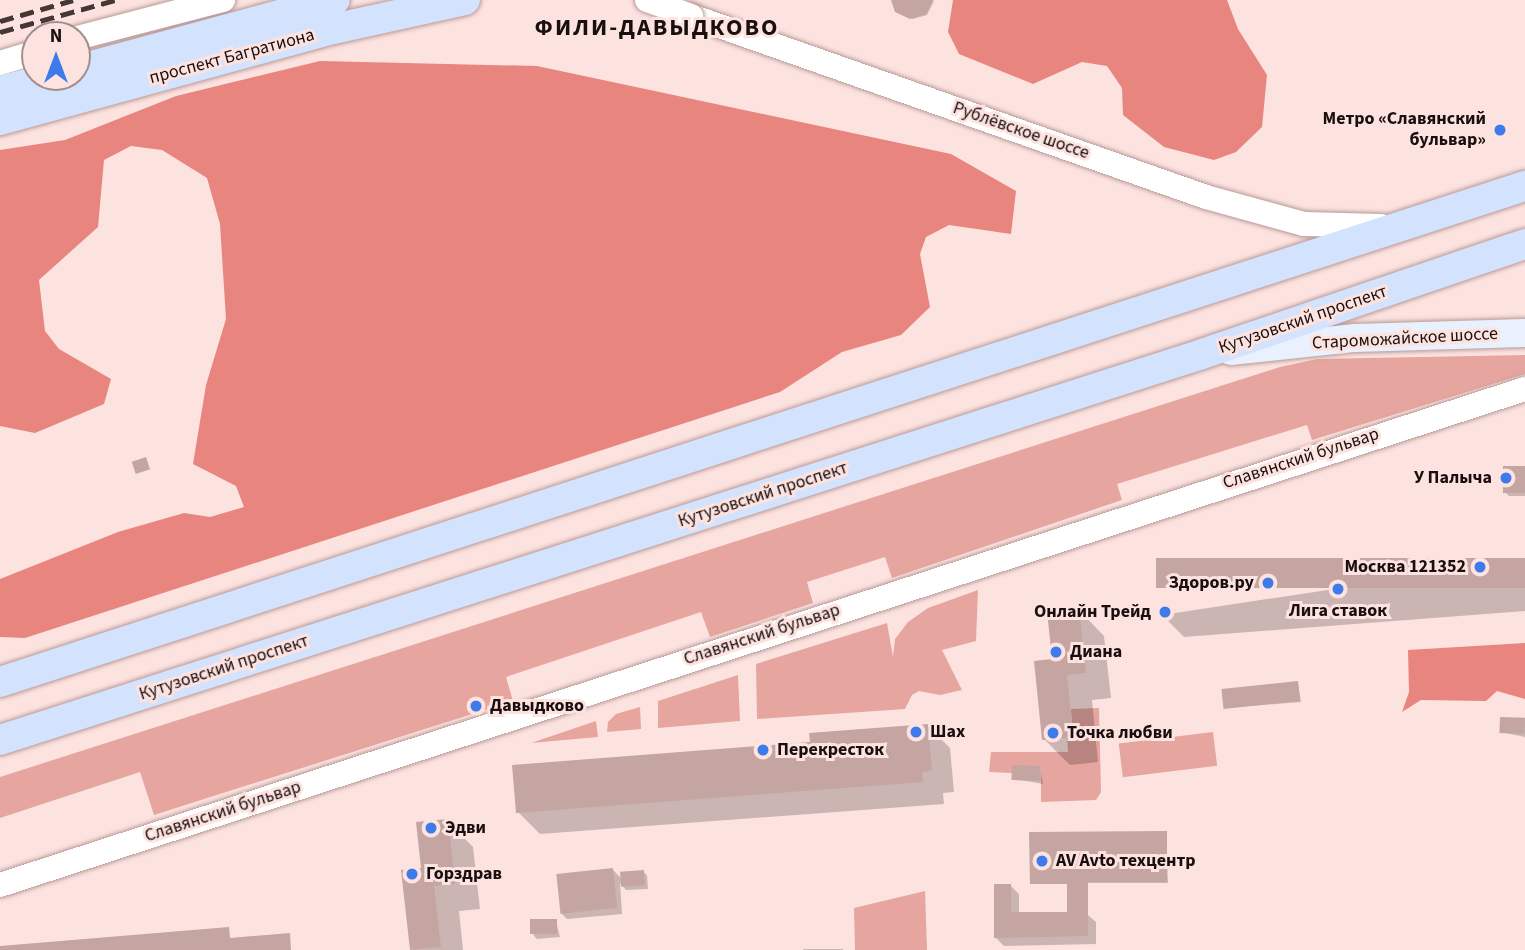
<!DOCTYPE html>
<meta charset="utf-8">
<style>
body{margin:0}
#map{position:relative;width:1525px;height:950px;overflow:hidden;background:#fde3e0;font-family:"Source Sans 3",sans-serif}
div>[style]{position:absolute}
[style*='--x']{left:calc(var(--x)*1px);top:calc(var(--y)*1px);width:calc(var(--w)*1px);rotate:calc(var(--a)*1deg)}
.green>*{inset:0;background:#e6a59f;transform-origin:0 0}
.forest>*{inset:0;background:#e8857e}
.shadow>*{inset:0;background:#0003;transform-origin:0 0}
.building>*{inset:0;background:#c4a5a2;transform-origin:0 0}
.roads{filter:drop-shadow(0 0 2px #b89a97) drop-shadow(0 0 2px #b89a97)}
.tertiary>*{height:24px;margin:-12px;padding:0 12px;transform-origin:12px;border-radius:12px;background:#fff}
.secondary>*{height:28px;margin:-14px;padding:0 14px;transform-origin:14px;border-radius:14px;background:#e9f1fe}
.primary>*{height:30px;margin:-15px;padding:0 15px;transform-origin:15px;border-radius:15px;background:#d3e2fd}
.rail>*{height:5px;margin-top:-2.5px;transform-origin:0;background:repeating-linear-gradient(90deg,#443736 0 14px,transparent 0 21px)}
.bridges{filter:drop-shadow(0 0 2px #b89a97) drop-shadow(0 0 2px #b89a97)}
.tertiary-bridge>*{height:24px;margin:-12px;padding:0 12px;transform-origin:12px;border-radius:12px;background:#fff}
.dots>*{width:19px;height:19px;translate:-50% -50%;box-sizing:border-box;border:4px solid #fde3e0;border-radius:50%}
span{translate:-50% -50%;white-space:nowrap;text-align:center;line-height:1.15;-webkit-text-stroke:6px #fde3e0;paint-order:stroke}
.street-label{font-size:18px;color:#190f0e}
.poi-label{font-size:18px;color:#190f0e;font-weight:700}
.right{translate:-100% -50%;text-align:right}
.left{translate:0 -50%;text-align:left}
.district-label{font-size:24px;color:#190f0e;font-weight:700;letter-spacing:2px}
.north{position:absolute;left:21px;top:21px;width:70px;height:70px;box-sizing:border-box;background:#fde3e0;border:2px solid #a28e8c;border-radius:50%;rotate:0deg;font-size:19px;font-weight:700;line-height:28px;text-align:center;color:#190f0e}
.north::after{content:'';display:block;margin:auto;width:24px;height:32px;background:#3f7aea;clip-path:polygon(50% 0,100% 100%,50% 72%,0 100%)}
</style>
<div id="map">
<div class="green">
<div style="clip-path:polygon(1525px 355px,1525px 374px,1312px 440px,1307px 425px,1117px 484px,1122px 500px,892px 578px,885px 557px,807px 582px,813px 603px,710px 637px,701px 612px,506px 677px,513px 701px,154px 815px,140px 772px,0 818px,0 777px,1280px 367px,1317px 359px)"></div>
<div style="clip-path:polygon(978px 590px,976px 641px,942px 650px,962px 690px,940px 695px,919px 691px,912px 695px,905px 709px,757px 719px,756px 664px,887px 623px,893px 657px,895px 639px,908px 622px,928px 608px)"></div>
<div style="clip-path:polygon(738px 675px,740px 721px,658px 728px,658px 701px)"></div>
<div style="clip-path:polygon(640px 707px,641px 729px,607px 732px,608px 722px,616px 714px)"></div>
<div style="clip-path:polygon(1099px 708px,1101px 792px,1096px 800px,1041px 802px,1041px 767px,1012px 773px,989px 772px,991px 752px,1068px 752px,1067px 738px,1073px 737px,1071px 709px)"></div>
<div style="clip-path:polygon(596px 721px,598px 737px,531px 743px)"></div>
<div style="left:1213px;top:732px;width:34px;height:95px;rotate:83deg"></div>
<div style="clip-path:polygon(925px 891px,927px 950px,855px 950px,854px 908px)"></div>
</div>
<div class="forest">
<div style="clip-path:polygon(953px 0,1227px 0,1238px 29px,1267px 75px,1262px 127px,1236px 152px,1214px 160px,1164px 147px,1123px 115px,1122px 88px,1107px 66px,1082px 62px,1033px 84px,959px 54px,948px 32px)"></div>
<div style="clip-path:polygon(320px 61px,537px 66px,951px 154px,1016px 191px,1011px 234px,949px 225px,926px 237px,920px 254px,930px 307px,901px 335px,842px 352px,780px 392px,25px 638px,0 637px,0 579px,118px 532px,184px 513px,210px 517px,244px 507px,236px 486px,193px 464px,206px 385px,226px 319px,220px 224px,207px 178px,162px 150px,131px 146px,104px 160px,98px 227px,39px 280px,45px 331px,59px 349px,111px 379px,104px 404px,35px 433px,0 426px,0 150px,65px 140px,176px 96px)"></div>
<div style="clip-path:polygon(1525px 643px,1525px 699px,1497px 691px,1486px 701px,1421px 700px,1402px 712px,1409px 692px,1408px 650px)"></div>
</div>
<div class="shadow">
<div style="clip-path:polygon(893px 0,933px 0,934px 1px,927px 15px,913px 19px,899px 13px)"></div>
<div style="clip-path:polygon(1525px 467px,1525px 496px,1509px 496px,1505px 492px)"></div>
<div style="clip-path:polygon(1525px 560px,1525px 611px,1184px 637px,1162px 615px)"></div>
<div style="clip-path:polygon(1079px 610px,1104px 636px,1111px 698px,1092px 700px,1098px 762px,1070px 765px,1044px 739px,1054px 660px)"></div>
<div style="clip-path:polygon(1298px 683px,1301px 702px,1224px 708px)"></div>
<div style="clip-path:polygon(1525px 720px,1525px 737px,1500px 732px)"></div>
<div style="clip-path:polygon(928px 726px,950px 748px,954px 792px,943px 793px,944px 804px,540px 834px,518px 812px,811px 743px)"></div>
<div style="clip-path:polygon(1040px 768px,1043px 784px,1014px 779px)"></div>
<div style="clip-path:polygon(447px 821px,473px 847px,480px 909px,459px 911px,463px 950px,413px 950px,423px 870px)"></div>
<div style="clip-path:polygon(1166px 833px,1168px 883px,1088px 883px,1088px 915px,1096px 922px,1096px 944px,1004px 946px,996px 938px,1010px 885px,1019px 894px,1019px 914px,1069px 913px,1069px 884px,1031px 883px)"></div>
<div style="clip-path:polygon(613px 870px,622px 879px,643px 872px,647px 875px,648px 889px,626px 890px,620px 883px,622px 914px,567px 919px,561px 913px)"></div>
<div style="clip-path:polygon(556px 921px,560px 937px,537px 939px,533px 935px)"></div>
<div style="left:803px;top:949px;width:40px;height:1px"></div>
</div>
<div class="building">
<div style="clip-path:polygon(891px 0,933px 0,926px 14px,910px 19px,895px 12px)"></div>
<div style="left:146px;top:457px;width:13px;height:15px;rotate:72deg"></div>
<div style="left:1503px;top:466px;width:22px;height:27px"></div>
<div style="left:1525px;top:558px;width:30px;height:369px;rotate:90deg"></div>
<div style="clip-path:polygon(1079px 608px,1086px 673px,1067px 675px,1073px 737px,1042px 740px,1034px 661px,1052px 659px,1047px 611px)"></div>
<div style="left:1298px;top:681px;width:20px;height:77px;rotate:84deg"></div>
<div style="left:1500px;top:717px;width:25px;height:16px;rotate:2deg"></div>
<div style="clip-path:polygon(928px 724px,932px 771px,922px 772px,923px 782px,516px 813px,512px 765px,810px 742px,809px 733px)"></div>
<div style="left:1012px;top:765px;width:29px;height:15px;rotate:2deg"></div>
<div style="clip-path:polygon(448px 819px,455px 884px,434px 886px,441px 947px,410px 950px,401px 870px,421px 868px,416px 822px)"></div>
<div style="clip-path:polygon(1167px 831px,1167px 882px,1088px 882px,1088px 936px,994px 938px,994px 884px,1011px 884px,1011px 912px,1067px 912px,1067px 884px,1030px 884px,1029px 832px)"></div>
<div style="left:613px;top:868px;width:40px;height:57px;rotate:84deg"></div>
<div style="left:644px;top:870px;width:15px;height:24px;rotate:86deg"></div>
<div style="left:557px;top:919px;width:15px;height:27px;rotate:90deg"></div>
<div style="clip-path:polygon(229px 927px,230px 938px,290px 933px,291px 950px,0 950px,0 946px)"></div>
</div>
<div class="roads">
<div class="tertiary">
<div style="--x:691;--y:16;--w:546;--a:19.36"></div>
<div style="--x:1206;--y:197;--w:102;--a:15.4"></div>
<div style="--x:1304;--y:224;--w:77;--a:1.5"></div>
<div style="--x:77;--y:38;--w:151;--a:-14.6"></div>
<div style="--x:0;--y:63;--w:37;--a:-17"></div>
<div style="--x:0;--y:885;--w:1604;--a:-18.02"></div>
</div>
<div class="secondary">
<div style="--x:1231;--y:351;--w:125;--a:-6"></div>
<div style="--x:1355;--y:338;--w:170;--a:-1.7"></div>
</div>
<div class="primary">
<div style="--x:77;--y:70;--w:267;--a:-15.2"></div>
<div style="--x:0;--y:91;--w:54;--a:-15.1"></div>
<div style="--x:0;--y:120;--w:345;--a:-15.3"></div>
<div style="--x:333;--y:29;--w:135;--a:-12.4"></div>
<div style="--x:0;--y:682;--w:1604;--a:-18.02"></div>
<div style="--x:0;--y:740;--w:1262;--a:-17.8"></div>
<div style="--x:1202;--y:354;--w:341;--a:-18.8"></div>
</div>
</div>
<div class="rail">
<div style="--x:0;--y:21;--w:76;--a:-16"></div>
<div style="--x:0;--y:32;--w:119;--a:-15.5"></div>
</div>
<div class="bridges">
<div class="tertiary-bridge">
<div style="--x:647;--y:0;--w:47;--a:20"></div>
</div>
</div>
<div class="dots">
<div style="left:1500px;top:130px;background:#3f7aea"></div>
<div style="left:1506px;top:478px;background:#3f7aea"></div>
<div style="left:1480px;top:567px;background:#3f7aea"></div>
<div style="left:1268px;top:583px;background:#3f7aea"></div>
<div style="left:1338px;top:589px;background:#3f7aea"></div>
<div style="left:1165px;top:612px;background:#3f7aea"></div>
<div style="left:1056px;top:652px;background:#3f7aea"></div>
<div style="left:476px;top:706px;background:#3f7aea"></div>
<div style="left:916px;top:732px;background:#3f7aea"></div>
<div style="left:1053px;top:733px;background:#3f7aea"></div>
<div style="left:763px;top:750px;background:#3f7aea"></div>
<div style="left:431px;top:828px;background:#3f7aea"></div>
<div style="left:1042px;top:861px;background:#3f7aea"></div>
<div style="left:412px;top:874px;background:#3f7aea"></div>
</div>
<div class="street-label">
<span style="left:232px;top:57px;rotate:-15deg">проспект Багратиона</span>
<span style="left:1021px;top:131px;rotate:19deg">Рублёвское шоссе</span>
<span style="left:1303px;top:320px;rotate:-19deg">Кутузовский проспект</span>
<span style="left:1405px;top:339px;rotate:-3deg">Староможайское шоссе</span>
<span style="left:1301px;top:459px;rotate:-18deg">Славянский бульвар</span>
<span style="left:763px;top:495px;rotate:-18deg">Кутузовский проспект</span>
<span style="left:762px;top:635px;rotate:-18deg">Славянский бульвар</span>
<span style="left:224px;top:668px;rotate:-18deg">Кутузовский проспект</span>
<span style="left:223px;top:812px;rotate:-18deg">Славянский бульвар</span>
</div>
<div class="poi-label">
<span class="right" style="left:1486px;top:130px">Метро «Славянский<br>бульвар»</span>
<span class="right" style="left:1492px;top:478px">У Палыча</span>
<span class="right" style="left:1466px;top:567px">Москва 121352</span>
<span class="right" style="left:1254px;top:583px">Здоров.ру</span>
<span style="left:1338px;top:611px">Лига ставок</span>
<span class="right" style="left:1151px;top:612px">Онлайн Трейд</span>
<span class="left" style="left:1070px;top:652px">Диана</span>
<span class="left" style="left:490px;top:706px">Давыдково</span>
<span class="left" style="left:930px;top:732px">Шах</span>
<span class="left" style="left:1067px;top:733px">Точка любви</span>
<span class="left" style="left:777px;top:750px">Перекресток</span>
<span class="left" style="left:445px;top:828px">Эдви</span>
<span class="left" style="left:1056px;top:861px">AV Avto техцентр</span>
<span class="left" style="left:426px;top:874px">Горздрав</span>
</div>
<div class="district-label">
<span style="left:657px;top:28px">ФИЛИ-ДАВЫДКОВО</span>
</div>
<div class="north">N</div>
</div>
